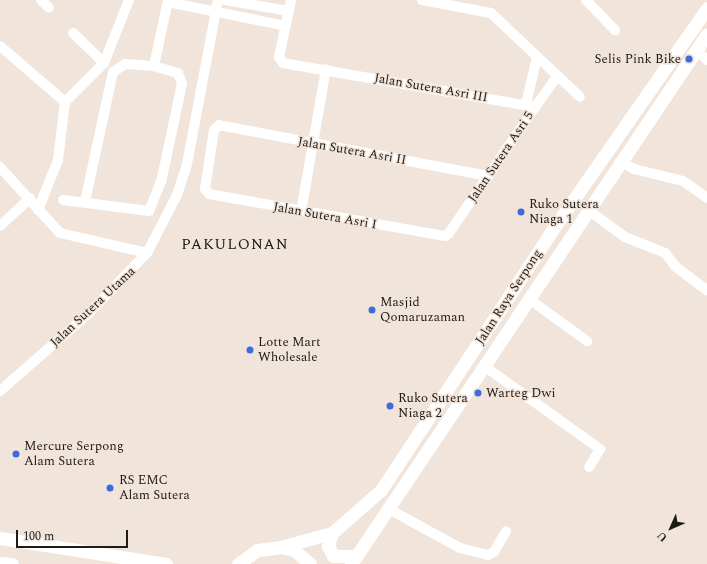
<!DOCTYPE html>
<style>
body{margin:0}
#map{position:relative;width:707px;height:564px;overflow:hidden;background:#f1e4da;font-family:Spectral,serif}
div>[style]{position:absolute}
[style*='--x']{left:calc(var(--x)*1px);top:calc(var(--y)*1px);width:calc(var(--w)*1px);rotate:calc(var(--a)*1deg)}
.minor>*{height:10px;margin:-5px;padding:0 5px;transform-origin:5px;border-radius:5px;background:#fff}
.major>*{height:13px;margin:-6.5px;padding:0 6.5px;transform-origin:6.5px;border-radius:6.5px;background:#fff}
.dots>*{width:11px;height:11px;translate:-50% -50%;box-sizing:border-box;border:2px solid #f1e4da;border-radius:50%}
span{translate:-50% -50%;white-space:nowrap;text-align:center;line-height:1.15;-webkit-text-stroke:3px #f1e4da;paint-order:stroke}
.poi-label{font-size:13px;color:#1e1a16}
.right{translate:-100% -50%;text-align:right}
.left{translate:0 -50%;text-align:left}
.street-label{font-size:13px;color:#1e1a16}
.quarter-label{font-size:15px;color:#1e1a16;letter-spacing:1px}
.north{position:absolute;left:651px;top:508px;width:40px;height:40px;-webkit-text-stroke:3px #f1e4da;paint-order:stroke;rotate:225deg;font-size:11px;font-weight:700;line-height:16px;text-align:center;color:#1e1a16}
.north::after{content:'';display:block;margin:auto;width:14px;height:18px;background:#1e1a16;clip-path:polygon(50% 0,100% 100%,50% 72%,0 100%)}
.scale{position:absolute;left:16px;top:530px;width:112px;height:18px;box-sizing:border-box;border:2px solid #1e1a16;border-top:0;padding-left:5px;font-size:12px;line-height:14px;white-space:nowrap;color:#1e1a16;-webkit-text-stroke:3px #f1e4da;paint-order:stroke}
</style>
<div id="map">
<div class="minor">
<div style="--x:41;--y:0;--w:11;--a:45"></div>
<div style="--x:225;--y:0;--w:65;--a:9.8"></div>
<div style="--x:291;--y:0;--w:58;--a:101.9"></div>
<div style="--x:279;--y:57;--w:7;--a:56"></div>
<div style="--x:283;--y:63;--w:256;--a:9.9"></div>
<div style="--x:422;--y:0;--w:70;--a:10.7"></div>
<div style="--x:491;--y:13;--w:122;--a:43.3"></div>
<div style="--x:586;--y:0;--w:42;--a:46"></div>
<div style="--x:168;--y:2;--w:120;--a:11.5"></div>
<div style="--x:0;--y:46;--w:86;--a:40.7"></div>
<div style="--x:65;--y:102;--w:58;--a:96.9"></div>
<div style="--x:58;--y:160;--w:54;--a:111.8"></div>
<div style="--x:696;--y:50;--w:15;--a:42"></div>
<div style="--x:104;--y:63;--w:68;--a:-68.4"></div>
<div style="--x:154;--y:66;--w:67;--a:-78"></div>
<div style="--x:65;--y:102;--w:55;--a:-45"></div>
<div style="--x:104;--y:63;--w:43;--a:-135.9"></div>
<div style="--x:526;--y:104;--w:48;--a:-76.8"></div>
<div style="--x:620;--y:161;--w:16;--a:30"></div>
<div style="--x:634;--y:169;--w:50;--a:13.8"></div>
<div style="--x:683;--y:181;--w:29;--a:35"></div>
<div style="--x:0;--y:167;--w:89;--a:47.7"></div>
<div style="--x:60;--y:233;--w:89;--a:12.9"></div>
<div style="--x:488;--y:176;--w:274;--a:-169.3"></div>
<div style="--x:219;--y:125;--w:7;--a:135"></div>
<div style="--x:214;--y:130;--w:60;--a:98.7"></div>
<div style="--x:205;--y:189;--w:6;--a:51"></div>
<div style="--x:209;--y:194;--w:240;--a:10.1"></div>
<div style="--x:445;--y:236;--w:5;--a:-37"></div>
<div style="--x:449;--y:233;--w:69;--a:-55.6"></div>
<div style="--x:488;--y:176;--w:83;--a:-55.7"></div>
<div style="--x:535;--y:107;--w:37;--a:-54"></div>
<div style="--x:63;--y:200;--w:87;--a:7.3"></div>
<div style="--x:149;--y:211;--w:35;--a:-68"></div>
<div style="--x:162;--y:178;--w:96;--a:-78"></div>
<div style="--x:182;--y:84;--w:12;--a:-110"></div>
<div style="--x:178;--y:73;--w:25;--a:-164"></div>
<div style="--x:154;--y:66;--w:29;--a:-176"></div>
<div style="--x:125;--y:64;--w:14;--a:146"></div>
<div style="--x:113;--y:72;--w:133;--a:102.2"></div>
<div style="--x:588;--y:210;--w:46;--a:36.1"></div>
<div style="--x:625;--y:237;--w:43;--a:21.8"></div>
<div style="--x:665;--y:253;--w:18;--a:52"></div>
<div style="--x:676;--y:267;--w:39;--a:37"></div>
<div style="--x:301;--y:212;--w:145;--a:-80.1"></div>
<div style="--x:0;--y:226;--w:41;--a:-43"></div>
<div style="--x:529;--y:299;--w:72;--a:35.9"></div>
<div style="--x:484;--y:366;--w:143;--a:35.6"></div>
<div style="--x:600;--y:449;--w:21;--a:121"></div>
<div style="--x:0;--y:391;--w:117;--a:-41.2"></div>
<div style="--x:88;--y:314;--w:85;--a:-46"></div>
<div style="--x:147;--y:253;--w:65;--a:-62.7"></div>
<div style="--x:177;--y:195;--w:33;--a:-72"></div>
<div style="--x:187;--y:164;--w:167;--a:-79.3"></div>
<div style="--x:387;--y:508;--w:83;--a:28.7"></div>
<div style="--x:460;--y:548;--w:29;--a:14"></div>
<div style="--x:488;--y:555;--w:7;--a:-27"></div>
<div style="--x:494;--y:552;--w:24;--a:-60"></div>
</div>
<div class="major">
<div style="--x:332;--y:533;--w:14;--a:107"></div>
<div style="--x:328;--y:546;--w:11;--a:63"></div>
<div style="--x:333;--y:556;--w:23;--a:0"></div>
<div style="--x:0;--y:538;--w:168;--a:8.9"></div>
<div style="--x:280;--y:547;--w:54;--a:-15.1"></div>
<div style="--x:332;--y:533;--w:65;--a:-41.3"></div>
<div style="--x:381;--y:490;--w:325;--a:-56.6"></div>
<div style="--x:560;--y:219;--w:257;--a:-55.1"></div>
<div style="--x:0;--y:563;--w:12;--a:5"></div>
<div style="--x:238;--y:564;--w:24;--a:-36"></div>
<div style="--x:257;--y:550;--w:23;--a:-7"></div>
<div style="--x:280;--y:547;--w:14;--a:12"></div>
<div style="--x:294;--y:550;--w:21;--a:41"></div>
<div style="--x:351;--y:564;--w:638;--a:-56.11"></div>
</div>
<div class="dots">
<div style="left:689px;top:59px;background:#3d6bdb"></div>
<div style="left:521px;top:212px;background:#3d6bdb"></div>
<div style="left:372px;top:310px;background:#3d6bdb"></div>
<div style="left:250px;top:350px;background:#3d6bdb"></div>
<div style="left:478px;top:393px;background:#3d6bdb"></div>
<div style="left:390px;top:406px;background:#3d6bdb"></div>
<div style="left:16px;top:454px;background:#3d6bdb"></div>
<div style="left:110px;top:488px;background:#3d6bdb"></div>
</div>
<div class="poi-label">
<span class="right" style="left:681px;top:59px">Selis Pink Bike</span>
<span class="left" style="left:529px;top:212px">Ruko Sutera<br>Niaga 1</span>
<span class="left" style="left:380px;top:310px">Masjid<br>Qomaruzaman</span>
<span class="left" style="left:258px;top:350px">Lotte Mart<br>Wholesale</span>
<span class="left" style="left:486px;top:393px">Warteg Dwi</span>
<span class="left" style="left:398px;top:406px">Ruko Sutera<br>Niaga 2</span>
<span class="left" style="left:24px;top:454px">Mercure Serpong<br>Alam Sutera</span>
<span class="left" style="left:119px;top:488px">RS EMC<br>Alam Sutera</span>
</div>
<div class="street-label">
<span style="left:431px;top:88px;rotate:10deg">Jalan Sutera Asri III</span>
<span style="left:352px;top:151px;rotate:10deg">Jalan Sutera Asri II</span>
<span style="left:501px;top:157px;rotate:-56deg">Jalan Sutera Asri 5</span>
<span style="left:325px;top:216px;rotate:10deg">Jalan Sutera Asri I</span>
<span style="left:509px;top:297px;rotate:-57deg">Jalan Raya Serpong</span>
<span style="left:93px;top:307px;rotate:-43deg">Jalan Sutera Utama</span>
</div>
<div class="quarter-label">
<span style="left:235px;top:245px">PAKULONAN</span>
</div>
<div class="north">U</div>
<div class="scale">100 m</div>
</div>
